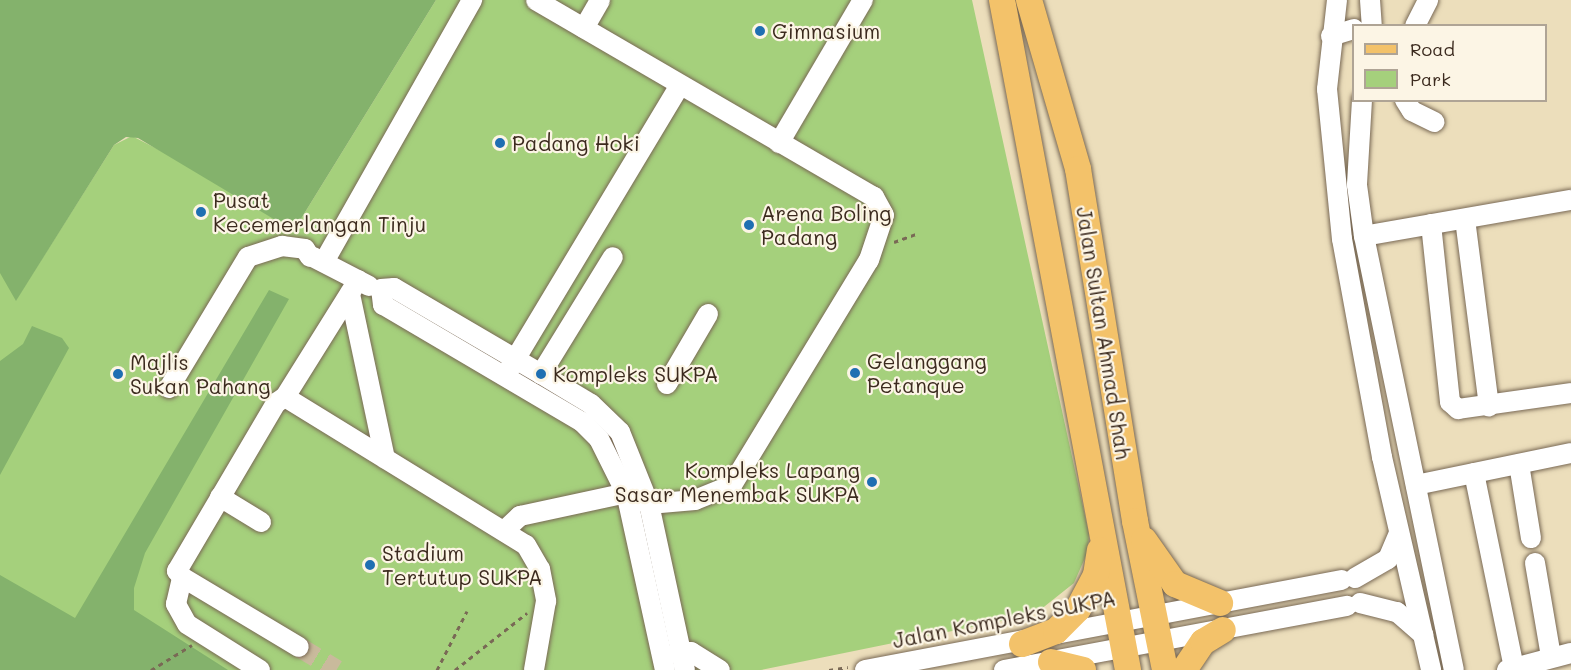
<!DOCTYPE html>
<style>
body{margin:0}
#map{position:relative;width:1571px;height:670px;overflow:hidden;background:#ecdebb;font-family:Mali,sans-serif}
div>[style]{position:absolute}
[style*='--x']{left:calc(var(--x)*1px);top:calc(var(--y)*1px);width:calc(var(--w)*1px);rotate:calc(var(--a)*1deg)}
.green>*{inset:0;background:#a5d07c}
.forest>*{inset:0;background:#84b26c}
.minor-tunnel>*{height:20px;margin-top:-10px;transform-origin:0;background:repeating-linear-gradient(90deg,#c9ba9c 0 20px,transparent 0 30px)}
.path>*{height:3px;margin-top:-1.5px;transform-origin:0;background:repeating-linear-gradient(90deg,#796955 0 4.5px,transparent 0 9px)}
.roads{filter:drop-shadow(0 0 2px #796955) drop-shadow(0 0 2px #796955)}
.minor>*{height:20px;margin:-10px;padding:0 10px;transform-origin:10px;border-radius:10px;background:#fff}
.major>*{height:26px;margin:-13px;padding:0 13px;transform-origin:13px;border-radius:13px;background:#f3c26a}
.dots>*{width:16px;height:16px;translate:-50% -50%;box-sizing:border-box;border:3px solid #fcf5e5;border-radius:50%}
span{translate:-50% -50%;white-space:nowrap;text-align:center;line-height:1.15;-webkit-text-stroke:4.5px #fcf5e5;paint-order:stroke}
.poi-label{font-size:21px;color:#3b2a1e}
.left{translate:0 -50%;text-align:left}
.right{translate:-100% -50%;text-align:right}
.street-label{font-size:21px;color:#3b2a1e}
.legend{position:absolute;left:1352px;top:24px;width:195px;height:78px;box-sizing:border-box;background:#fcf5e5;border:2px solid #afa495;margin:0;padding:8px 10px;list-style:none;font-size:18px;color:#3b2a1e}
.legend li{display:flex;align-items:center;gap:12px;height:30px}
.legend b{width:30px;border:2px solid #afa495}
</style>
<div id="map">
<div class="green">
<div style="clip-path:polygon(436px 0,972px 0,1089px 534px,1088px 551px,1074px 583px,1040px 610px,1016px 618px,761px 670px,0 670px,0 250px,16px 300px,114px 145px,132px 136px,299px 222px)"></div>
</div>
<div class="forest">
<div style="clip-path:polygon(0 0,436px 0,299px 222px,277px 221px,138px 138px,126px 137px,114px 145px,16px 301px,0 273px)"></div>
<div style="clip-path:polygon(269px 290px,289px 299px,145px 553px,134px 588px,134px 610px,228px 670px,0 670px,0 575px,75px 618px)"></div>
<div style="clip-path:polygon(32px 326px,62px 338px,69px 348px,0 475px,0 361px,23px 344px)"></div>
</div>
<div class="minor-tunnel">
<div style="--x:299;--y:647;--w:44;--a:31.2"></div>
</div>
<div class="path">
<div style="--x:894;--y:242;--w:23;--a:-20"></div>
<div style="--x:151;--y:670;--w:48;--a:-31.4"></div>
<div style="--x:437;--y:670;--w:66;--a:-63"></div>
<div style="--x:455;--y:670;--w:92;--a:-38.4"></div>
<div style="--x:829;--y:670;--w:19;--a:-9"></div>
</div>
<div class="roads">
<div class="minor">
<div style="--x:1337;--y:0;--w:90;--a:96.4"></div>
<div style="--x:1327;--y:89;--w:151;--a:84.3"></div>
<div style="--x:1342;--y:239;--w:222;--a:79.6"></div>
<div style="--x:1382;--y:457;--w:219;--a:77"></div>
<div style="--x:1370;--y:0;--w:26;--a:86"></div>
<div style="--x:1415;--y:26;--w:29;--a:-63"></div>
<div style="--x:584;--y:28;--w:32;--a:-60"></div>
<div style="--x:1331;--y:36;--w:24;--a:-17"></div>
<div style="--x:1362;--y:100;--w:85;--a:93.4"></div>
<div style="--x:1357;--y:185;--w:51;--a:82.2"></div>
<div style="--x:1364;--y:236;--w:443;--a:78.3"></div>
<div style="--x:1405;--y:100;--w:13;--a:58"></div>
<div style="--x:1412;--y:111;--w:25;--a:26"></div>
<div style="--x:779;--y:143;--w:166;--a:-59.6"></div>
<div style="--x:1465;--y:219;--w:189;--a:82.7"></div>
<div style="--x:1431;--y:224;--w:179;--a:83.9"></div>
<div style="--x:1450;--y:402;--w:11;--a:41"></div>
<div style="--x:1458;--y:409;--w:114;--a:-8.1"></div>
<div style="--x:1364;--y:236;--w:210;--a:-9.9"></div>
<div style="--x:313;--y:257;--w:63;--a:27.4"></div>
<div style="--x:325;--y:260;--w:299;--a:-60.5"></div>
<div style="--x:350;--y:294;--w:168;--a:78"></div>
<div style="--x:510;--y:368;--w:330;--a:-59"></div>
<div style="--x:541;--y:374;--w:137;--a:-58.4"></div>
<div style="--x:667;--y:384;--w:81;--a:-59.6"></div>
<div style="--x:169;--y:388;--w:153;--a:-58.9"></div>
<div style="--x:248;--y:257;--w:36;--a:-18"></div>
<div style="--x:282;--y:246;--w:23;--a:7"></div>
<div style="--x:305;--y:249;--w:9;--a:58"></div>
<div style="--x:285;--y:397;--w:283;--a:31.6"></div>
<div style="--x:526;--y:545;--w:28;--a:60"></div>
<div style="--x:540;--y:569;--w:33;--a:79"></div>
<div style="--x:546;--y:601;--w:70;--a:99.9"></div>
<div style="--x:1519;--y:464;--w:75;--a:80.8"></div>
<div style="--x:1474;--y:473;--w:199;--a:78.4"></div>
<div style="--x:1416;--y:485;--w:158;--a:-11.7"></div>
<div style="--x:220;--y:497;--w:48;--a:31.4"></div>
<div style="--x:505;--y:530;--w:21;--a:-43"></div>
<div style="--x:520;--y:516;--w:108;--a:-12.2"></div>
<div style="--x:626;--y:493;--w:25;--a:26"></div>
<div style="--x:649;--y:504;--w:46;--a:-5"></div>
<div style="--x:695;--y:500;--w:40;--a:-22"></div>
<div style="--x:732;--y:485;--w:263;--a:-58.7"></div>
<div style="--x:869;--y:260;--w:47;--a:-71.6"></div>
<div style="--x:884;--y:215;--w:21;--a:-119"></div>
<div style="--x:874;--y:197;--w:391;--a:-149.8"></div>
<div style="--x:1535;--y:563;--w:95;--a:80.3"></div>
<div style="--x:182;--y:577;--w:136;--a:30.9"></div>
<div style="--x:1355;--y:578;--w:38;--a:-30"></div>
<div style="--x:1388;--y:559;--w:28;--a:-67"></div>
<div style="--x:1360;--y:603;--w:38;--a:14"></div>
<div style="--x:1397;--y:612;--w:35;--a:41"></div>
<div style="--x:678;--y:652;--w:13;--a:0"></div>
<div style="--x:691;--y:652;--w:34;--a:32"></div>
<div style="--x:260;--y:670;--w:86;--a:-147.8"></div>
<div style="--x:187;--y:624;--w:23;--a:-119"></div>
<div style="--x:176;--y:604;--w:28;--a:-77"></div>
<div style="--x:182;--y:577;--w:8;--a:-130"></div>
<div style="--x:177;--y:571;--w:195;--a:-59.5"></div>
<div style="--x:276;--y:403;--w:11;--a:-34"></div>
<div style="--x:285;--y:397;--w:138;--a:-58"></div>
<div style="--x:665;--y:670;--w:181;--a:-102.4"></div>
<div style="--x:626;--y:493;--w:60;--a:-116.6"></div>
<div style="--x:599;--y:439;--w:24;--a:-135"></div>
<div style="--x:582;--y:422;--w:231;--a:-149.5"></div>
<div style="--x:383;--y:305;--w:16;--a:-97"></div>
<div style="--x:381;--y:289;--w:13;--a:-4"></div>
<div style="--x:394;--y:288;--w:170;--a:30.3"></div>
<div style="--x:541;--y:374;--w:58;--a:31"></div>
<div style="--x:591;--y:404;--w:40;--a:44"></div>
<div style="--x:620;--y:432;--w:78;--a:68.1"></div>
<div style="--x:649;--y:504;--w:170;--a:77.8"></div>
<div style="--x:865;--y:670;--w:485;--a:-10.7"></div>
<div style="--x:1004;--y:670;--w:349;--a:-10.6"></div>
<div style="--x:1507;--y:670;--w:66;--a:-14.9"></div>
</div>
<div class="major">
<div style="--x:1002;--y:0;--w:682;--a:79.35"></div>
<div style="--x:1029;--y:0;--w:176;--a:73.8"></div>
<div style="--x:1078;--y:169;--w:357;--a:80.8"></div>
<div style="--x:1135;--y:521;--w:152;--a:78.6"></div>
<div style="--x:1144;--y:540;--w:54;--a:54.8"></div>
<div style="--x:1175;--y:584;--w:49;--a:22.9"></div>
<div style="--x:1022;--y:644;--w:36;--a:-21"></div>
<div style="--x:1056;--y:631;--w:31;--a:-45"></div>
<div style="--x:1078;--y:609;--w:38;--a:-62"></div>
<div style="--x:1096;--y:575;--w:25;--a:-81"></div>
<div style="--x:1051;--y:662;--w:33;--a:14"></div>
<div style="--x:1184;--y:670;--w:34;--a:-56"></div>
<div style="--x:1203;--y:642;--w:23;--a:-31"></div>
</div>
</div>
<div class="dots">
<div style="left:760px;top:31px;background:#1f6fb2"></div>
<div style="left:500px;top:143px;background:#1f6fb2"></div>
<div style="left:201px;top:212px;background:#1f6fb2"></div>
<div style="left:749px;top:225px;background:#1f6fb2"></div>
<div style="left:855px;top:373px;background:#1f6fb2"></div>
<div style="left:118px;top:374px;background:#1f6fb2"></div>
<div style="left:541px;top:374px;background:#1f6fb2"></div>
<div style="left:872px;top:482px;background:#1f6fb2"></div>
<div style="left:370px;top:565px;background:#1f6fb2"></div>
</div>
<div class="poi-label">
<span class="left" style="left:772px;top:31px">Gimnasium</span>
<span class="left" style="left:512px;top:143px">Padang Hoki</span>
<span class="left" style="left:213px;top:212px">Pusat<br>Kecemerlangan Tinju</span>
<span class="left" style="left:761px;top:225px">Arena Boling<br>Padang</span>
<span class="left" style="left:867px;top:373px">Gelanggang<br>Petanque</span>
<span class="left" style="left:130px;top:374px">Majlis<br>Sukan Pahang</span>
<span class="left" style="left:553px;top:374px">Kompleks SUKPA</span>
<span class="right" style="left:860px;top:482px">Kompleks Lapang<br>Sasar Menembak SUKPA</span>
<span class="left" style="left:382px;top:565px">Stadium<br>Tertutup SUKPA</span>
</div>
<div class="street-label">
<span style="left:1104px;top:333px;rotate:81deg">Jalan Sultan Ahmad Shah</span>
<span style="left:1004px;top:619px;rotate:-11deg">Jalan Kompleks SUKPA</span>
</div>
<ul class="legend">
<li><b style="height:8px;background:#f3c26a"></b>Road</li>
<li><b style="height:16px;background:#a5d07c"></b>Park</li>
</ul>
</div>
